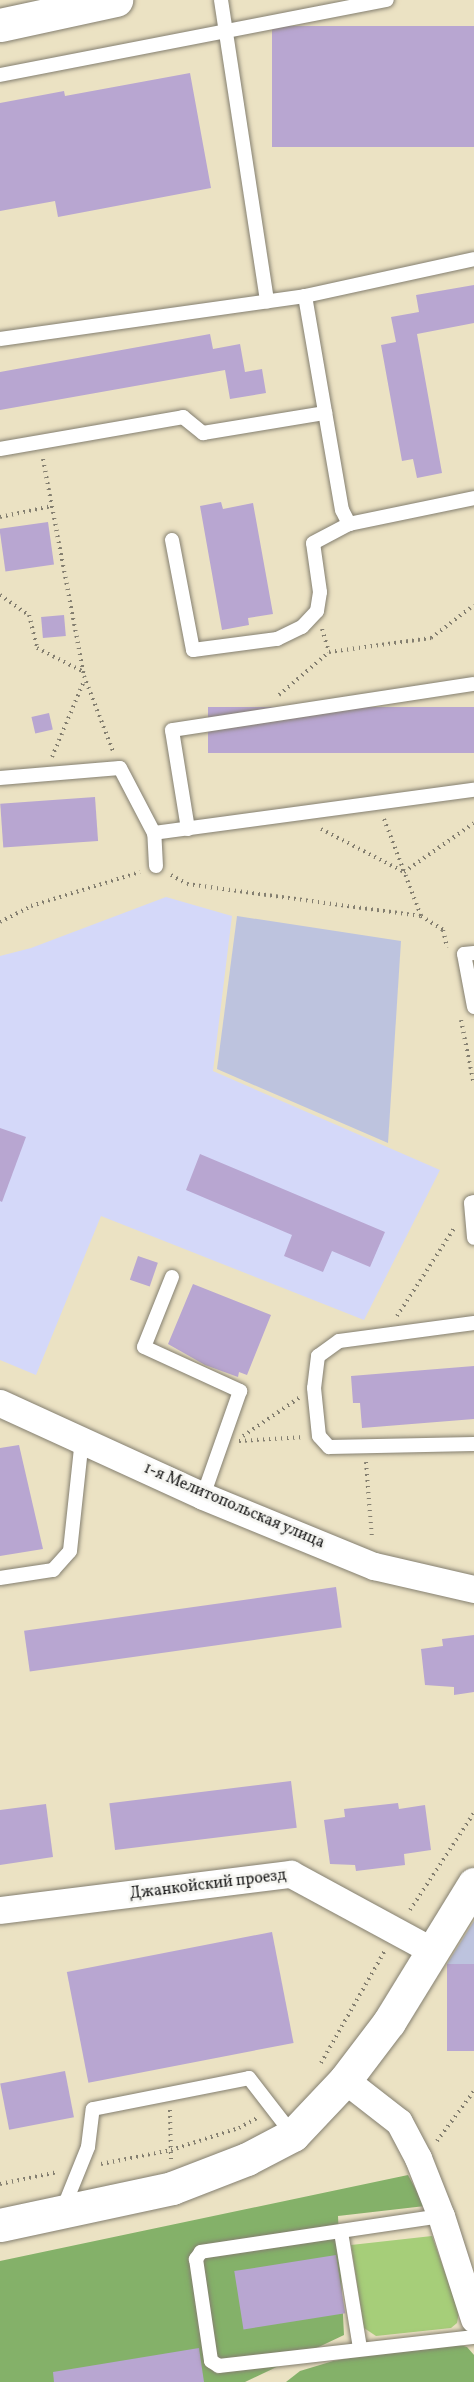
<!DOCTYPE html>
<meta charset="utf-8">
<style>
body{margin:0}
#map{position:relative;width:474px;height:2382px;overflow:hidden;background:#ebe2c3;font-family:Vollkorn,serif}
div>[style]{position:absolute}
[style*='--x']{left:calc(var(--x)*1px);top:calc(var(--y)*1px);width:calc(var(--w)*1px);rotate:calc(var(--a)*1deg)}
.built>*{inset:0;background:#d4d8f9}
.industrial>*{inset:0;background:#bdc3de}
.green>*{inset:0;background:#a6ce79}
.forest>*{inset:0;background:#84b169}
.building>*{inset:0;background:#b8a6d1;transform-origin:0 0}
.path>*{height:4px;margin-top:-2px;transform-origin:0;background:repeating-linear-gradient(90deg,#847f70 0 1.5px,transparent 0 6px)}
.roads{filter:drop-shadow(0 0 2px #847f70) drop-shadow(0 0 2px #847f70)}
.service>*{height:14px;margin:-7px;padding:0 7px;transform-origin:7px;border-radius:7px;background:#fff}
.minor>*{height:27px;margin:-13.5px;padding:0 13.5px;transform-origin:13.5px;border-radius:13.5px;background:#fff}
.tertiary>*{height:33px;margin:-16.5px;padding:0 16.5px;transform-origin:16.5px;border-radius:16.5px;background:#fff}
.primary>*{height:33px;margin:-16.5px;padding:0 16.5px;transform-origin:16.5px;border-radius:16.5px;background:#fff}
span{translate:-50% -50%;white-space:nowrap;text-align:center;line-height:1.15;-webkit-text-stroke:5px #f6f6f2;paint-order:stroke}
.street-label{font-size:16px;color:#1c1c1c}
</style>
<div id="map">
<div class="built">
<div style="clip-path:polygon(166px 897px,232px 916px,213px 1071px,440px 1170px,364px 1320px,101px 1216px,36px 1375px,0 1360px,0 956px,31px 948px)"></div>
</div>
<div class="industrial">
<div style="clip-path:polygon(237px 916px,401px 941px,388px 1143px,217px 1069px)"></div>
<div style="clip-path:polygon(474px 1921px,474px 2051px,449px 2051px,447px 1964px)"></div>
</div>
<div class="green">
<div style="clip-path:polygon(432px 2236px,459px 2312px,457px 2323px,451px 2328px,376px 2336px,364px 2328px,351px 2245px)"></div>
</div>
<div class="forest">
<div style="clip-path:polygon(408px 2175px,425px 2206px,338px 2216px,344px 2335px,245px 2382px,0 2382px,0 2261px)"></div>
<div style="clip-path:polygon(447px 2341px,467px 2347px,474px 2355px,474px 2382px,286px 2382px,300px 2371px,333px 2361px)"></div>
</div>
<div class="building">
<div style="left:474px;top:26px;width:121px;height:202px;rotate:90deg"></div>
<div style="clip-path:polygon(190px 73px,211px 188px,58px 217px,55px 201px,0 211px,0 103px,64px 91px,65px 96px)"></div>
<div style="clip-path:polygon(474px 285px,474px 323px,417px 334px,442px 473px,417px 478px,413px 459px,402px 461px,381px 345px,396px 342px,391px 317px,419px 312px,416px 295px)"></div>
<div style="clip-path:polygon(210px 334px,213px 349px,240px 344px,245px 372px,262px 369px,266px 393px,230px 399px,225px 370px,0 410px,0 372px)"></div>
<div style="clip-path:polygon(221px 502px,223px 509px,253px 503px,273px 614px,248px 618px,249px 625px,222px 630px,200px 506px)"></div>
<div style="left:48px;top:522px;width:43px;height:49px;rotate:82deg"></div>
<div style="left:64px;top:615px;width:21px;height:23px;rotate:85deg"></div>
<div style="left:474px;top:707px;width:46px;height:266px;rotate:90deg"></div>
<div style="left:49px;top:713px;width:17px;height:18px;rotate:77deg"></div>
<div style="left:95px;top:797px;width:44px;height:95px;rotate:86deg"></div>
<div style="clip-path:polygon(0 1128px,26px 1137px,2px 1202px,0 1201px)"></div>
<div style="clip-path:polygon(200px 1154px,385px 1232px,370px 1267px,332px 1251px,323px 1272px,284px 1256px,292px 1235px,186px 1190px)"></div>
<div style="left:138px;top:1256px;width:21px;height:25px;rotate:19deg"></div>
<div style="clip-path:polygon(193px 1284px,271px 1315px,247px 1375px,239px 1372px,238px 1377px,205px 1365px,168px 1344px)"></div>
<div style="clip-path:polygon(474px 1366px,474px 1419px,362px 1428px,360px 1403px,353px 1403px,351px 1376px)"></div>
<div style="clip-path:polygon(19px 1445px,43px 1549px,0 1556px,0 1448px)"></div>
<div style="left:336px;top:1587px;width:41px;height:315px;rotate:82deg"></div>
<div style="clip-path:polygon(474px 1635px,474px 1692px,454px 1695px,454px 1687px,425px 1685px,421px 1649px,443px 1646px,442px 1639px)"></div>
<div style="left:291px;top:1781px;width:47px;height:183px;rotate:83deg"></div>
<div style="clip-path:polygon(398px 1803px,399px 1809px,425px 1805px,431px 1850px,404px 1854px,405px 1865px,356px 1871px,355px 1865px,330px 1864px,324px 1820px,345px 1817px,344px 1809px)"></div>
<div style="clip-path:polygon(46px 1804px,53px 1857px,0 1865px,0 1810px)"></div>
<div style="left:272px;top:1932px;width:113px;height:209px;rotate:79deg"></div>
<div style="left:447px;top:1964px;width:27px;height:87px"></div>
<div style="left:65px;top:2071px;width:47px;height:66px;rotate:79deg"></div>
<div style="left:336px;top:2255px;width:59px;height:103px;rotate:81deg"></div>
<div style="clip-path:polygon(199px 2348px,204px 2382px,54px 2382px,53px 2372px)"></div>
</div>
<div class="path">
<div style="--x:43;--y:459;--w:221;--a:79.3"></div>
<div style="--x:84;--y:676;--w:80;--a:68.9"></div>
<div style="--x:0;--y:517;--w:53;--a:-11.9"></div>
<div style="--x:0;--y:595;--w:35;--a:35"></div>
<div style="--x:29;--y:615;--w:34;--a:76"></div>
<div style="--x:37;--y:648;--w:51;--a:27.1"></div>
<div style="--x:322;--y:629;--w:24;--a:73"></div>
<div style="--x:279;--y:695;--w:66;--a:-40.7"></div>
<div style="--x:329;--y:652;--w:103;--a:-7.8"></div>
<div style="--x:431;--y:638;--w:54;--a:-37.5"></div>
<div style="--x:52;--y:757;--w:82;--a:-67.2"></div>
<div style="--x:384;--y:819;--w:104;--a:69.1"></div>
<div style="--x:321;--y:829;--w:93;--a:27.4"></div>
<div style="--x:404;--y:872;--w:85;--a:-35"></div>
<div style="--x:171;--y:875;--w:18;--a:29"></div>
<div style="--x:187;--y:884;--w:236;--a:7.8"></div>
<div style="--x:421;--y:916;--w:26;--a:32"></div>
<div style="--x:443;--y:930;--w:18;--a:77"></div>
<div style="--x:0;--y:922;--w:35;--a:-27"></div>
<div style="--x:31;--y:906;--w:114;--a:-17.3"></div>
<div style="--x:461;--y:1020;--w:66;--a:78.7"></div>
<div style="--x:397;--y:1316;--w:106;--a:-56.9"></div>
<div style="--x:243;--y:1436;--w:68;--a:-34.2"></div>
<div style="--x:239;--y:1441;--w:65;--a:-3.5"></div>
<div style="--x:366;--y:1462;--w:76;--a:85.5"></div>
<div style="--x:410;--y:1910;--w:116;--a:-56.6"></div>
<div style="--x:321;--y:2063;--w:128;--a:-60.4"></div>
<div style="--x:170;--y:2110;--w:49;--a:88.8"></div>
<div style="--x:437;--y:2141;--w:62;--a:-53.5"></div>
<div style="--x:101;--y:2164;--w:71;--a:-11.3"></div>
<div style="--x:171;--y:2150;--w:71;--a:-17.9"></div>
<div style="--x:239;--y:2128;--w:23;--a:-29"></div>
<div style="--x:0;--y:2184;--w:59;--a:-11.7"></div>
</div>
<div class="roads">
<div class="service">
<div style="--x:221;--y:0;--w:305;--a:81.3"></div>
<div style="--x:0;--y:75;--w:394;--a:-11"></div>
<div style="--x:305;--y:296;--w:217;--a:80.2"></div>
<div style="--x:342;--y:510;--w:16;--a:63"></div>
<div style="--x:349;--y:524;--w:128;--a:-11.7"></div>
<div style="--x:0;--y:339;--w:308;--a:-8"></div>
<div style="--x:305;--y:296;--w:173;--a:-12.3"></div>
<div style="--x:0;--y:449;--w:186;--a:-9.9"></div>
<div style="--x:183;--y:417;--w:26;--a:39"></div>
<div style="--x:203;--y:433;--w:124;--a:-9.3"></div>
<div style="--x:172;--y:540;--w:112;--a:79.2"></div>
<div style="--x:193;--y:650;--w:85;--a:-7.5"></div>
<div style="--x:277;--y:639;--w:28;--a:-26"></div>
<div style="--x:302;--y:627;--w:22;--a:-47"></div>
<div style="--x:317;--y:611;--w:19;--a:-81"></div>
<div style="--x:320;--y:592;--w:49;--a:-98.1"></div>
<div style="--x:313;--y:543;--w:41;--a:-27.8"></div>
<div style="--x:0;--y:778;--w:120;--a:-4.8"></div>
<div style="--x:120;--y:768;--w:73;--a:62.4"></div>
<div style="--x:188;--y:829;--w:100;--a:-99.2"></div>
<div style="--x:172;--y:730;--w:305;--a:-8.7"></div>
<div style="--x:156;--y:866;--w:33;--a:-93"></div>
<div style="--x:154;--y:833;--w:323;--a:-7.7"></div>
<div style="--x:474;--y:953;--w:10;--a:174"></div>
<div style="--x:464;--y:954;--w:54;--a:79.3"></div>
<div style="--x:474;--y:1202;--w:3;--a:162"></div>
<div style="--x:471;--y:1203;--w:35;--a:85"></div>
<div style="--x:172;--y:1277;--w:75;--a:111.8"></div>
<div style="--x:144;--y:1347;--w:106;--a:24.6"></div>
<div style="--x:240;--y:1391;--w:111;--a:109.4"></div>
<div style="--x:474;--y:1323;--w:136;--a:172.4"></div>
<div style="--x:339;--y:1341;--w:26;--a:144"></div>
<div style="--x:318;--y:1356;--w:32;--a:97"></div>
<div style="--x:314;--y:1388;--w:48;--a:84.1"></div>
<div style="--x:319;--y:1436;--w:15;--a:48"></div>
<div style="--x:329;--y:1447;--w:145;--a:-1.2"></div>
<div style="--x:0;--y:1578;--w:54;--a:-8.6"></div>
<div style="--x:53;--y:1570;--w:25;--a:-48"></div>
<div style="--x:70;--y:1551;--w:114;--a:-83.9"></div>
<div style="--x:63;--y:2209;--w:67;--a:-68"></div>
<div style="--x:88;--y:2147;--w:38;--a:-83"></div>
<div style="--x:93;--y:2109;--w:159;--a:-11.2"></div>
<div style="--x:249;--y:2078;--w:72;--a:52.3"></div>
<div style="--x:441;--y:2216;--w:243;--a:171.5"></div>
<div style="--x:201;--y:2252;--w:9;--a:126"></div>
<div style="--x:196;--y:2259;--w:103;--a:81.6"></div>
<div style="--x:211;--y:2361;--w:9;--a:32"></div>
<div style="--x:219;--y:2366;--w:257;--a:-6.5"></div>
<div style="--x:341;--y:2232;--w:118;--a:80.7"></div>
</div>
<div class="minor">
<div style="--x:0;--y:1403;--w:223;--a:24.6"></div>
<div style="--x:203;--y:1496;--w:185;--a:22.3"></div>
<div style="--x:374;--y:1566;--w:103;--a:13"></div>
<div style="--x:0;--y:1910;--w:293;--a:-7.1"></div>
<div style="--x:291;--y:1874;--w:162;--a:28.5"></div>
<div style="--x:345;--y:2080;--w:68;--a:37.9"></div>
<div style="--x:399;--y:2122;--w:41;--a:62.2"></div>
<div style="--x:418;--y:2158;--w:62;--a:68.4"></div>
<div style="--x:441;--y:2216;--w:108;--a:72.2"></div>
</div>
<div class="tertiary">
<div style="--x:0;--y:2225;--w:176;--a:-12.1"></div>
<div style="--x:172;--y:2188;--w:80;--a:-21.1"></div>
<div style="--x:247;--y:2159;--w:52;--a:-27.6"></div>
<div style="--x:293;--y:2135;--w:76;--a:-46.6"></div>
<div style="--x:345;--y:2080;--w:73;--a:-52.8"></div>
<div style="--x:389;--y:2022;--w:162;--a:-58.4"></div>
</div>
<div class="primary">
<div style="--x:0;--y:25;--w:119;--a:-12.2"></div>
</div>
</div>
<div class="street-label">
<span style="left:234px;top:1506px;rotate:23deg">1-я Мелитопольская улица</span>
<span style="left:208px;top:1885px;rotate:-7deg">Джанкойский проезд</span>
</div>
</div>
